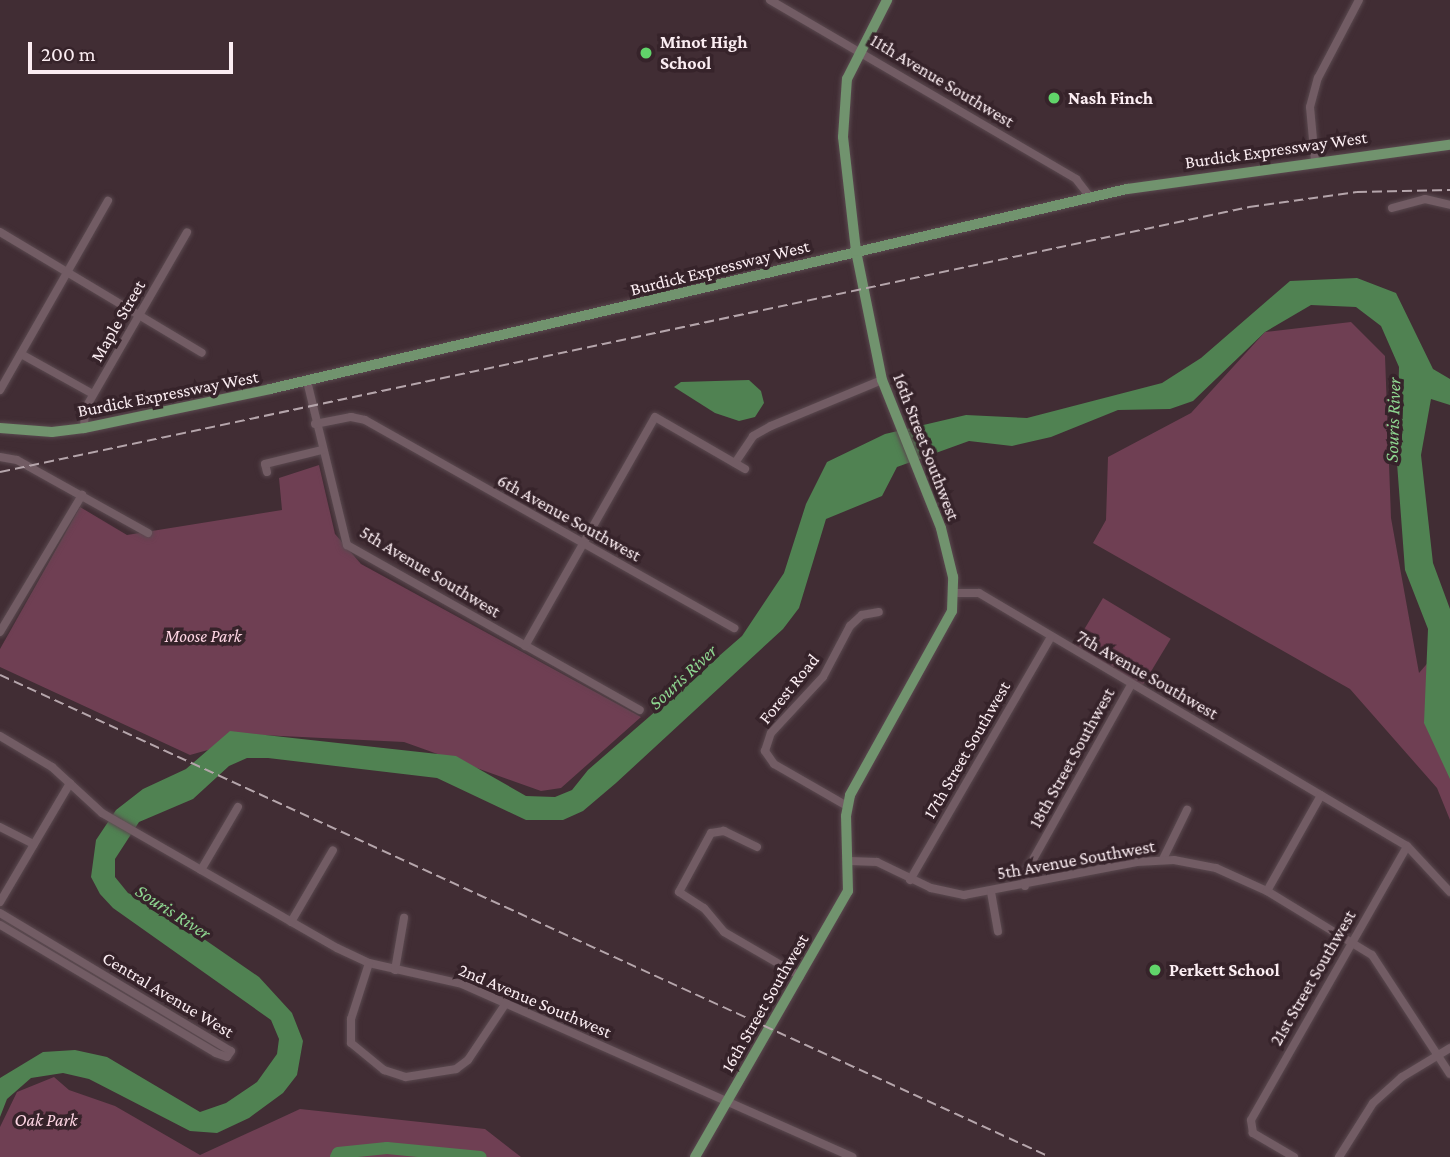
<!DOCTYPE html>
<style>
body{margin:0}
#map{position:relative;width:1450px;height:1157px;overflow:hidden;background:#412d34;font-family:"Crimson Pro",serif}
div>[style]{position:absolute}
[style*='--x']{left:calc(var(--x)*1px);top:calc(var(--y)*1px);width:calc(var(--w)*1px);rotate:calc(var(--a)*1deg)}
.green>*{inset:0;background:#6f3f53;transform-origin:0 0}
.water>*{inset:0;background:#508252}
.river>*{height:12px;margin:-6px;padding:0 6px;transform-origin:6px;border-radius:6px;background:#508252}
.roads{filter:drop-shadow(0 0 2px #5a494f) drop-shadow(0 0 2px #5a494f)}
.minor>*{height:8px;margin:-4px;padding:0 4px;transform-origin:4px;border-radius:4px;background:#725c64}
.major>*{height:10px;margin:-5px;padding:0 5px;transform-origin:5px;border-radius:5px;background:#71936e}
.rail>*{height:2px;margin-top:-1px;transform-origin:0;background:repeating-linear-gradient(90deg,#b5a5ab 0 10px,transparent 0 15px)}
.dots>*{width:19px;height:19px;translate:-50% -50%;box-sizing:border-box;border:4px solid #36232a;border-radius:50%}
span{translate:-50% -50%;white-space:nowrap;text-align:center;line-height:1.15;-webkit-text-stroke:7px #36232a;paint-order:stroke}
.poi-label{font-size:18px;color:#fbedf2;font-weight:700}
.left{translate:0 -50%;text-align:left}
.street-label{font-size:18px;color:#fbedf2}
.park-label{font-size:18px;color:#fdd5e3;font-style:italic}
.water-label{font-size:19px;color:#8ed690;font-style:italic}
.scale{position:absolute;left:28px;top:42px;width:205px;height:32px;box-sizing:border-box;border:4px solid #fbedf2;border-top:0;padding-left:9px;font-size:21px;line-height:24px;white-space:nowrap;color:#fbedf2;-webkit-text-stroke:5px #36232a;paint-order:stroke}
</style>
<div id="map">
<div class="green">
<div style="clip-path:polygon(1351px 322px,1385px 356px,1391px 518px,1419px 673px,1450px 637px,1450px 820px,1437px 788px,1350px 689px,1093px 543px,1106px 520px,1108px 457px,1191px 413px,1265px 332px)"></div>
<div style="clip-path:polygon(319px 465px,335px 534px,361px 564px,641px 717px,561px 788px,541px 791px,404px 742px,261px 735px,190px 755px,0 667px,0 649px,80px 507px,127px 535px,282px 510px,279px 478px)"></div>
<div style="left:1103px;top:598px;width:79px;height:55px;rotate:31deg"></div>
<div style="clip-path:polygon(54px 1077px,69px 1090px,115px 1106px,200px 1155px,300px 1109px,485px 1129px,521px 1157px,0 1157px,0 1127px,17px 1092px)"></div>
</div>
<div class="water">
<div style="clip-path:polygon(1357px 278px,1396px 293px,1433px 369px,1450px 379px,1450px 405px,1431px 399px,1421px 455px,1433px 563px,1450px 609px,1450px 779px,1424px 723px,1428px 629px,1405px 570px,1397px 463px,1403px 429px,1398px 403px,1399px 367px,1381px 326px,1356px 307px,1311px 305px,1265px 332px,1193px 401px,1170px 409px,1118px 410px,1051px 437px,1012px 446px,969px 441px,897px 467px,882px 496px,826px 519px,799px 608px,783px 629px,616px 783px,583px 811px,563px 820px,526px 820px,437px 778px,268px 758px,247px 758px,229px 766px,193px 799px,139px 822px,115px 859px,115px 877px,128px 893px,159px 908px,259px 977px,292px 1013px,303px 1041px,297px 1075px,283px 1093px,249px 1118px,217px 1133px,190px 1131px,89px 1079px,63px 1073px,31px 1078px,7px 1099px,0 1117px,0 1078px,43px 1052px,75px 1050px,107px 1057px,200px 1112px,226px 1103px,257px 1082px,277px 1054px,279px 1039px,271px 1020px,113px 908px,100px 894px,91px 877px,96px 840px,116px 810px,143px 789px,186px 769px,230px 731px,456px 756px,526px 796px,555px 797px,572px 790px,588px 770px,742px 636px,784px 573px,806px 504px,827px 462px,885px 434px,966px 415px,1027px 418px,1162px 383px,1201px 358px,1290px 281px)"></div>
<div style="clip-path:polygon(749px 380px,761px 391px,764px 403px,755px 417px,739px 421px,715px 413px,674px 387px,681px 382px)"></div>
</div>
<div class="river">
<div style="--x:336;--y:1157;--w:4;--a:-63"></div>
<div style="--x:338;--y:1153;--w:49;--a:-5.8"></div>
<div style="--x:387;--y:1148;--w:94;--a:5.5"></div>
</div>
<div class="roads">
<div class="minor">
<div style="--x:770;--y:0;--w:355;--a:30.3"></div>
<div style="--x:1076;--y:179;--w:23;--a:52"></div>
<div style="--x:1315;--y:161;--w:54;--a:-95.3"></div>
<div style="--x:1310;--y:107;--w:30;--a:-75"></div>
<div style="--x:1318;--y:78;--w:88;--a:-62.3"></div>
<div style="--x:1392;--y:208;--w:34;--a:-15"></div>
<div style="--x:1425;--y:199;--w:26;--a:13"></div>
<div style="--x:0;--y:232;--w:235;--a:30.9"></div>
<div style="--x:21;--y:354;--w:82;--a:29.1"></div>
<div style="--x:307;--y:381;--w:169;--a:76.3"></div>
<div style="--x:347;--y:545;--w:336;--a:29.4"></div>
<div style="--x:0;--y:390;--w:218;--a:-60.3"></div>
<div style="--x:315;--y:424;--w:37;--a:-11"></div>
<div style="--x:351;--y:417;--w:14;--a:12"></div>
<div style="--x:365;--y:420;--w:424;--a:29.4"></div>
<div style="--x:84;--y:428;--w:19;--a:-87"></div>
<div style="--x:85;--y:409;--w:204;--a:-60"></div>
<div style="--x:0;--y:457;--w:17;--a:10"></div>
<div style="--x:17;--y:460;--w:150;--a:29.1"></div>
<div style="--x:735;--y:463;--w:32;--a:-56"></div>
<div style="--x:753;--y:436;--w:21;--a:-29"></div>
<div style="--x:771;--y:426;--w:120;--a:-22.5"></div>
<div style="--x:267;--y:472;--w:8;--a:-104"></div>
<div style="--x:265;--y:464;--w:59;--a:-13.8"></div>
<div style="--x:954;--y:593;--w:25;--a:0"></div>
<div style="--x:979;--y:593;--w:497;--a:30.6"></div>
<div style="--x:1407;--y:846;--w:63;--a:46.9"></div>
<div style="--x:0;--y:632;--w:160;--a:-59.1"></div>
<div style="--x:525;--y:646;--w:263;--a:-60.4"></div>
<div style="--x:655;--y:417;--w:104;--a:30"></div>
<div style="--x:0;--y:736;--w:61;--a:30.8"></div>
<div style="--x:52;--y:767;--w:68;--a:42.6"></div>
<div style="--x:102;--y:813;--w:271;--a:29.9"></div>
<div style="--x:337;--y:948;--w:35;--a:25"></div>
<div style="--x:369;--y:963;--w:95;--a:12.7"></div>
<div style="--x:462;--y:984;--w:427;--a:23.9"></div>
<div style="--x:847;--y:806;--w:84;--a:-150.1"></div>
<div style="--x:774;--y:764;--w:16;--a:-125"></div>
<div style="--x:765;--y:751;--w:19;--a:-72"></div>
<div style="--x:771;--y:733;--w:76;--a:-47.1"></div>
<div style="--x:823;--y:677;--w:58;--a:-62.1"></div>
<div style="--x:850;--y:626;--w:16;--a:-43"></div>
<div style="--x:862;--y:615;--w:17;--a:-10"></div>
<div style="--x:0;--y:827;--w:38;--a:27"></div>
<div style="--x:757;--y:847;--w:37;--a:-154"></div>
<div style="--x:724;--y:831;--w:13;--a:171"></div>
<div style="--x:711;--y:833;--w:67;--a:118.5"></div>
<div style="--x:679;--y:892;--w:30;--a:33"></div>
<div style="--x:704;--y:908;--w:31;--a:50"></div>
<div style="--x:724;--y:932;--w:88;--a:30.1"></div>
<div style="--x:1163;--y:859;--w:55;--a:-63.9"></div>
<div style="--x:850;--y:861;--w:27;--a:2"></div>
<div style="--x:877;--y:862;--w:60;--a:25.7"></div>
<div style="--x:931;--y:888;--w:34;--a:12"></div>
<div style="--x:964;--y:895;--w:176;--a:-10.8"></div>
<div style="--x:1137;--y:862;--w:37;--a:-3"></div>
<div style="--x:1174;--y:860;--w:43;--a:10.8"></div>
<div style="--x:1216;--y:868;--w:56;--a:24.3"></div>
<div style="--x:1267;--y:891;--w:123;--a:31.4"></div>
<div style="--x:1372;--y:955;--w:142;--a:56.8"></div>
<div style="--x:201;--y:870;--w:73;--a:-59.6"></div>
<div style="--x:910;--y:880;--w:281;--a:-59.9"></div>
<div style="--x:1025;--y:886;--w:14;--a:-86"></div>
<div style="--x:1026;--y:872;--w:214;--a:-60.7"></div>
<div style="--x:1267;--y:891;--w:110;--a:-60.6"></div>
<div style="--x:991;--y:892;--w:40;--a:80"></div>
<div style="--x:0;--y:902;--w:138;--a:-59.5"></div>
<div style="--x:0;--y:913;--w:269;--a:30.9"></div>
<div style="--x:231;--y:1051;--w:7;--a:124"></div>
<div style="--x:227;--y:1057;--w:12;--a:-160"></div>
<div style="--x:216;--y:1053;--w:251;--a:-149.3"></div>
<div style="--x:291;--y:922;--w:83;--a:-59.7"></div>
<div style="--x:369;--y:963;--w:59;--a:107.8"></div>
<div style="--x:351;--y:1019;--w:24;--a:90"></div>
<div style="--x:351;--y:1043;--w:43;--a:39.3"></div>
<div style="--x:384;--y:1070;--w:23;--a:18"></div>
<div style="--x:406;--y:1077;--w:51;--a:-9.1"></div>
<div style="--x:456;--y:1069;--w:15;--a:-37"></div>
<div style="--x:468;--y:1060;--w:69;--a:-56.3"></div>
<div style="--x:395;--y:970;--w:53;--a:-80.2"></div>
<div style="--x:1294;--y:1157;--w:48;--a:-149.7"></div>
<div style="--x:1253;--y:1133;--w:13;--a:-99"></div>
<div style="--x:1251;--y:1120;--w:315;--a:-60.3"></div>
<div style="--x:1339;--y:1157;--w:64;--a:-57.8"></div>
<div style="--x:1373;--y:1103;--w:39;--a:-42"></div>
<div style="--x:1402;--y:1077;--w:56;--a:-31.1"></div>
</div>
<div class="major">
<div style="--x:0;--y:428;--w:52;--a:4.4"></div>
<div style="--x:52;--y:432;--w:32;--a:-7"></div>
<div style="--x:84;--y:428;--w:190;--a:-11.8"></div>
<div style="--x:270;--y:389;--w:880;--a:-13.14"></div>
<div style="--x:1127;--y:189;--w:326;--a:-7.8"></div>
<div style="--x:695;--y:1157;--w:307;--a:-60.1"></div>
<div style="--x:848;--y:891;--w:75;--a:-91.5"></div>
<div style="--x:846;--y:816;--w:21;--a:-79"></div>
<div style="--x:850;--y:795;--w:210;--a:-61"></div>
<div style="--x:952;--y:611;--w:34;--a:-88"></div>
<div style="--x:953;--y:577;--w:50;--a:-103.8"></div>
<div style="--x:941;--y:528;--w:159;--a:-111.7"></div>
<div style="--x:882;--y:380;--w:132;--a:-101.4"></div>
<div style="--x:856;--y:251;--w:115;--a:-96.5"></div>
<div style="--x:843;--y:137;--w:58;--a:-86.1"></div>
<div style="--x:847;--y:79;--w:89;--a:-63.1"></div>
</div>
</div>
<div class="rail">
<div style="--x:0;--y:472;--w:1277;--a:-11.98"></div>
<div style="--x:1249;--y:207;--w:109;--a:-7.9"></div>
<div style="--x:1357;--y:192;--w:93;--a:-1.2"></div>
<div style="--x:0;--y:675;--w:1155;--a:24.66"></div>
</div>
<div class="dots">
<div style="left:646px;top:53px;background:#61d46a"></div>
<div style="left:1054px;top:98px;background:#61d46a"></div>
<div style="left:1155px;top:970px;background:#61d46a"></div>
</div>
<div class="poi-label">
<span class="left" style="left:660px;top:53px">Minot High<br>School</span>
<span class="left" style="left:1068px;top:98px">Nash Finch</span>
<span class="left" style="left:1169px;top:970px">Perkett School</span>
</div>
<div class="street-label">
<span style="left:942px;top:81px;rotate:31deg">11th Avenue Southwest</span>
<span style="left:1276px;top:150px;rotate:-8deg">Burdick Expressway West</span>
<span style="left:720px;top:268px;rotate:-14deg">Burdick Expressway West</span>
<span style="left:118px;top:321px;rotate:-60deg">Maple Street</span>
<span style="left:168px;top:394px;rotate:-11deg">Burdick Expressway West</span>
<span style="left:926px;top:447px;rotate:69deg">16th Street Southwest</span>
<span style="left:569px;top:518px;rotate:29deg">6th Avenue Southwest</span>
<span style="left:430px;top:572px;rotate:31deg">5th Avenue Southwest</span>
<span style="left:1147px;top:675px;rotate:30deg">7th Avenue Southwest</span>
<span style="left:789px;top:689px;rotate:-51deg">Forest Road</span>
<span style="left:967px;top:750px;rotate:-60deg">17th Street Southwest</span>
<span style="left:1072px;top:758px;rotate:-61deg">18th Street Southwest</span>
<span style="left:1076px;top:860px;rotate:-10deg">5th Avenue Southwest</span>
<span style="left:1313px;top:978px;rotate:-60deg">21st Street Southwest</span>
<span style="left:168px;top:995px;rotate:31deg">Central Avenue West</span>
<span style="left:535px;top:1001px;rotate:23deg">2nd Avenue Southwest</span>
<span style="left:765px;top:1003px;rotate:-60deg">16th Street Southwest</span>
</div>
<div class="park-label">
<span style="left:203px;top:636px">Moose Park</span>
<span style="left:46px;top:1120px">Oak Park</span>
</div>
<div class="water-label">
<span style="left:1393px;top:420px;rotate:-88deg">Souris River</span>
<span style="left:683px;top:677px;rotate:-43deg">Souris River</span>
<span style="left:173px;top:912px;rotate:33deg">Souris River</span>
</div>
<div class="scale">200 m</div>
</div>
